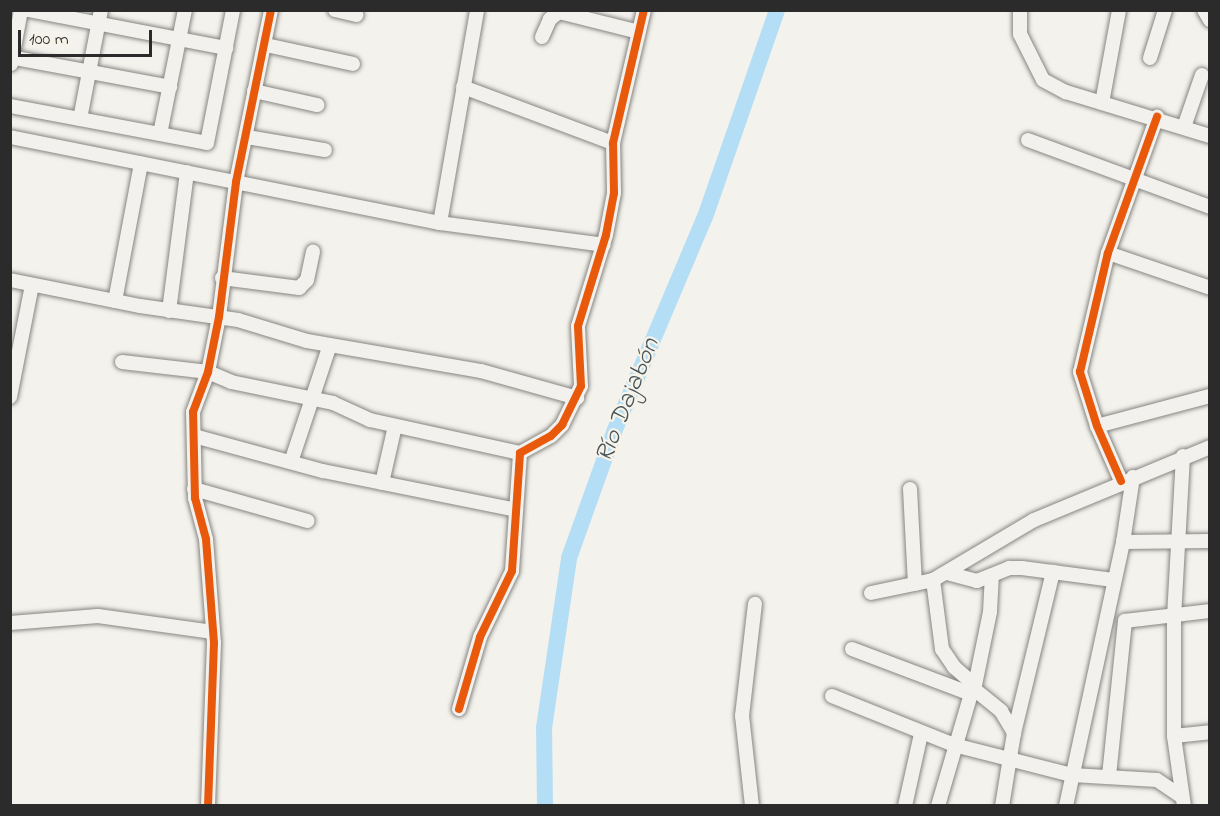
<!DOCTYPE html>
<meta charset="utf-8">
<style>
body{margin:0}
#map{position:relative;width:1220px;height:816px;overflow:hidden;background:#f4f2ec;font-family:"Indie Flower",sans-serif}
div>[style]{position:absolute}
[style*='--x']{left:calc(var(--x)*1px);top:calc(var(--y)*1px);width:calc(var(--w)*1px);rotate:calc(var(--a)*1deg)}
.river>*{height:16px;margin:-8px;padding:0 8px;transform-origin:8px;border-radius:8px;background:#b4def5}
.roads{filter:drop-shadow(0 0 2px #858582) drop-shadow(0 0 2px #858582)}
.minor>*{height:14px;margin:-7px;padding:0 7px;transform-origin:7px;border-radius:7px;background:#f2f1ed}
.cycleway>*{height:8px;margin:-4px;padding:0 4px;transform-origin:4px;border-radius:4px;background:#e8590c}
span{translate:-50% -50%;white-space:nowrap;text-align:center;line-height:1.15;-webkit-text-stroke:4.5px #f7f3e8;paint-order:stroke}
.water-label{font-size:26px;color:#46565e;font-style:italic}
.frame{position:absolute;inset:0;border:12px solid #2b2b2b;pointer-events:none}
.scale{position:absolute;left:18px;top:30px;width:134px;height:27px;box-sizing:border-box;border:3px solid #2b2b2b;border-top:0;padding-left:8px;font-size:18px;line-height:21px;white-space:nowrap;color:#2b2b2b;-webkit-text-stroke:4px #f7f3e8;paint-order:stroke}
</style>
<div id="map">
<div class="river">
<div style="--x:545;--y:806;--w:78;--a:-90.7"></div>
<div style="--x:544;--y:728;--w:172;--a:-81.6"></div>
<div style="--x:569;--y:558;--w:134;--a:-70.3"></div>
<div style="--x:614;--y:432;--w:233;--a:-67.1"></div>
<div style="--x:705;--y:217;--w:219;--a:-70.8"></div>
</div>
<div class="roads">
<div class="minor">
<div style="--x:28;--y:10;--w:202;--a:10.9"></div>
<div style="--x:335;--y:10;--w:22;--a:13"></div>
<div style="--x:1020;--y:10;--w:24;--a:90"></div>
<div style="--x:1020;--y:34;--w:51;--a:63.4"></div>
<div style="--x:1043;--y:80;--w:26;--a:28"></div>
<div style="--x:1066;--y:92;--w:151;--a:17"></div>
<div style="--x:1204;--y:10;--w:12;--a:59"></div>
<div style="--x:542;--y:37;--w:20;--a:-66"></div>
<div style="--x:550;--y:19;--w:11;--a:-38"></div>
<div style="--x:559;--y:12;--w:82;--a:14"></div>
<div style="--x:266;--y:45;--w:89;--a:12.3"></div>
<div style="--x:10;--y:57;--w:163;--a:10.6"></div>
<div style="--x:1150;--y:58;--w:50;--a:-72.6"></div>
<div style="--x:11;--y:64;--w:55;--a:-79.5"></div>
<div style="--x:463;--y:87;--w:160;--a:20.5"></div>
<div style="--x:254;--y:91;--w:65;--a:12.5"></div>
<div style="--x:1102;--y:103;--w:95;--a:-79.6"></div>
<div style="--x:10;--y:106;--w:200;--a:10.6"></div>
<div style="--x:207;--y:143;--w:136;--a:-78.9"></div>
<div style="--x:80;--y:119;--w:111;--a:-79.1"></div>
<div style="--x:1184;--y:127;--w:55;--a:-70.9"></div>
<div style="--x:160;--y:134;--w:126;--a:-78.6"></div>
<div style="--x:10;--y:137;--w:439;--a:11.3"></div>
<div style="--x:440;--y:223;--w:165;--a:7.6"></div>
<div style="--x:247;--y:137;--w:79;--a:9.5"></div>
<div style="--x:1028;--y:140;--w:194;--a:20.2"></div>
<div style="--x:440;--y:223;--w:216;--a:-80.1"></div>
<div style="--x:1108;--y:253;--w:108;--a:18.9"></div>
<div style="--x:222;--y:278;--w:78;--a:7.4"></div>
<div style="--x:299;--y:288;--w:11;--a:-45"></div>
<div style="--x:307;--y:280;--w:29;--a:-78"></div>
<div style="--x:10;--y:280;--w:133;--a:11.3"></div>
<div style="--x:140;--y:306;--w:99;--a:8.1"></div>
<div style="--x:238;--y:320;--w:72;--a:16.9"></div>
<div style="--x:307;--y:341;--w:177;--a:9.8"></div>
<div style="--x:481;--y:371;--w:100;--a:15.7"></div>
<div style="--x:115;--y:301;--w:140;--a:-79.3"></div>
<div style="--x:169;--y:311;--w:140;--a:-82.6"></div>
<div style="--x:122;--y:362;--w:87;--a:6.6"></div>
<div style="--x:208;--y:372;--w:25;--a:23"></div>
<div style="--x:231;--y:382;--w:104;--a:11.6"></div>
<div style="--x:333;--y:403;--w:41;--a:24.7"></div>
<div style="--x:370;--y:420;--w:154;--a:12.4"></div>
<div style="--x:10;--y:397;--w:114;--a:-78.9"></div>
<div style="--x:1097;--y:426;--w:117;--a:-14.9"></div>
<div style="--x:194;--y:436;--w:134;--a:15.2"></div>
<div style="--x:323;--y:471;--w:197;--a:11.4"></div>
<div style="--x:1183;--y:456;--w:159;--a:93.2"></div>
<div style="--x:1174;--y:615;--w:121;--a:90"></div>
<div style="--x:1174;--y:736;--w:71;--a:81.9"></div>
<div style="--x:291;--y:462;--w:123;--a:-71.6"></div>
<div style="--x:1133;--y:477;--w:66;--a:98.7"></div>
<div style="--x:1123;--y:542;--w:87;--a:-0.7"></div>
<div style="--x:1121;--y:481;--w:60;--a:-113.6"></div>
<div style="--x:1097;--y:426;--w:57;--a:-107.5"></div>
<div style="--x:1080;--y:372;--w:122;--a:-76.8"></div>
<div style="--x:1108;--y:253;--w:145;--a:-70.2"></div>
<div style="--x:382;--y:483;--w:58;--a:-77.2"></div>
<div style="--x:194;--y:489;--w:118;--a:15.7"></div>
<div style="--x:910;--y:489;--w:95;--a:87"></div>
<div style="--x:947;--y:573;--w:31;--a:15"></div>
<div style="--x:977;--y:581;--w:35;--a:-22"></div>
<div style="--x:1009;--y:568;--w:13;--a:0"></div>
<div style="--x:1022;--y:568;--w:92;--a:7.5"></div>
<div style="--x:933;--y:580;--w:70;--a:82.6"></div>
<div style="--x:942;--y:649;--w:22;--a:56"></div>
<div style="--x:954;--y:667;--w:28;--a:41"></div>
<div style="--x:975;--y:685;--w:4;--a:104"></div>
<div style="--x:974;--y:689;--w:35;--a:39"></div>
<div style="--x:1001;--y:711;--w:26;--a:59"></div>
<div style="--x:1014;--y:733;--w:74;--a:99.3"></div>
<div style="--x:871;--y:593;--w:63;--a:-11.8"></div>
<div style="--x:933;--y:580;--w:117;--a:-30.7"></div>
<div style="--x:1034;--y:520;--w:191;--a:-22.5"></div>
<div style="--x:10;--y:623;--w:88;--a:-4.5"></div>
<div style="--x:98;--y:616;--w:116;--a:7.9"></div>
<div style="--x:852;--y:649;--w:127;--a:20.7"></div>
<div style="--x:971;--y:694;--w:6;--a:-59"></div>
<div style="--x:975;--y:685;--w:75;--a:-78.4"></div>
<div style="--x:990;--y:612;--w:36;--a:-87"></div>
<div style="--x:832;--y:696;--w:131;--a:21.9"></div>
<div style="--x:954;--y:745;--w:122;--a:14.3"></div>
<div style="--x:1072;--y:775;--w:85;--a:3.4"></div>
<div style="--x:1157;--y:780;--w:29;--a:34"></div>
<div style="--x:459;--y:709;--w:75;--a:-73.7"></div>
<div style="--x:480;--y:637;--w:73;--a:-64.1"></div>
<div style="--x:512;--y:571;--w:118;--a:-86.1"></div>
<div style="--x:520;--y:453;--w:35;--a:-29"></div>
<div style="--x:551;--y:436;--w:16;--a:-45"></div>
<div style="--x:562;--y:425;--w:43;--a:-64"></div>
<div style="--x:581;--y:386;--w:60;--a:-92.9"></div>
<div style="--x:578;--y:326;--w:95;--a:-72.9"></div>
<div style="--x:606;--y:235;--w:43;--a:-79.2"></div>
<div style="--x:614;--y:193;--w:50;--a:-91.1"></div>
<div style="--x:613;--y:143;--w:137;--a:-76.9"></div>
<div style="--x:1014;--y:733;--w:166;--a:-76.4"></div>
<div style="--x:1174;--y:736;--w:36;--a:-6"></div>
<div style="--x:1109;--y:776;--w:156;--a:-84.1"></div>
<div style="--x:1125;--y:621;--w:86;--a:-6.7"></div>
<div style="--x:208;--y:806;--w:163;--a:-87.9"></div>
<div style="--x:214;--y:643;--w:104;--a:-94.4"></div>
<div style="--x:206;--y:539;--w:42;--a:-105"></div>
<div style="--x:195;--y:498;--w:86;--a:-91.3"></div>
<div style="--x:193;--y:412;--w:43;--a:-69.4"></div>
<div style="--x:208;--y:372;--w:56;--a:-78.7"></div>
<div style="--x:219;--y:317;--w:136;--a:-82.8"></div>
<div style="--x:236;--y:182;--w:176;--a:-78.5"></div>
<div style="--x:752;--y:806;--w:91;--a:-96.3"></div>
<div style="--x:742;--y:716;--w:113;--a:-83.4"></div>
<div style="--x:905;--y:806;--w:74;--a:-77.5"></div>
<div style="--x:938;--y:806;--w:117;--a:-73.6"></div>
<div style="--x:1066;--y:806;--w:270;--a:-77.8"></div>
</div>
</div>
<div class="cycleway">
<div style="--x:1121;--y:481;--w:60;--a:-113.6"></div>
<div style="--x:1097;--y:426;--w:57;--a:-107.5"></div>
<div style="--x:1080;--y:372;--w:122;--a:-76.8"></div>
<div style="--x:1108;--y:253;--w:145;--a:-70.2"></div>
<div style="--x:459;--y:709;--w:75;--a:-73.7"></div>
<div style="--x:480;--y:637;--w:73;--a:-64.1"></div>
<div style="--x:512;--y:571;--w:118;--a:-86.1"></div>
<div style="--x:520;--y:453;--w:35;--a:-29"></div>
<div style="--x:551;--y:436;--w:16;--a:-45"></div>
<div style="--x:562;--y:425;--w:43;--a:-64"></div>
<div style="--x:581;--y:386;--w:60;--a:-92.9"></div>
<div style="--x:578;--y:326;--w:95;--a:-72.9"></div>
<div style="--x:606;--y:235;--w:43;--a:-79.2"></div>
<div style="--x:614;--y:193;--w:50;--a:-91.1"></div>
<div style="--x:613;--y:143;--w:137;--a:-76.9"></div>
<div style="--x:208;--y:806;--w:163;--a:-87.9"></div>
<div style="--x:214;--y:643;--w:104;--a:-94.4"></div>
<div style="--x:206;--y:539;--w:42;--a:-105"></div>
<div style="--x:195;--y:498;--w:86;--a:-91.3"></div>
<div style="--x:193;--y:412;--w:43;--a:-69.4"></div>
<div style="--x:208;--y:372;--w:56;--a:-78.7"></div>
<div style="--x:219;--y:317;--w:136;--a:-82.8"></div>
<div style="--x:236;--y:182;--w:176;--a:-78.5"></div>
</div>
<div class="water-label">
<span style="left:629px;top:401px;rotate:-68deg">Río Dajabón</span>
</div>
<div class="frame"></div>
<div class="scale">100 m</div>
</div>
